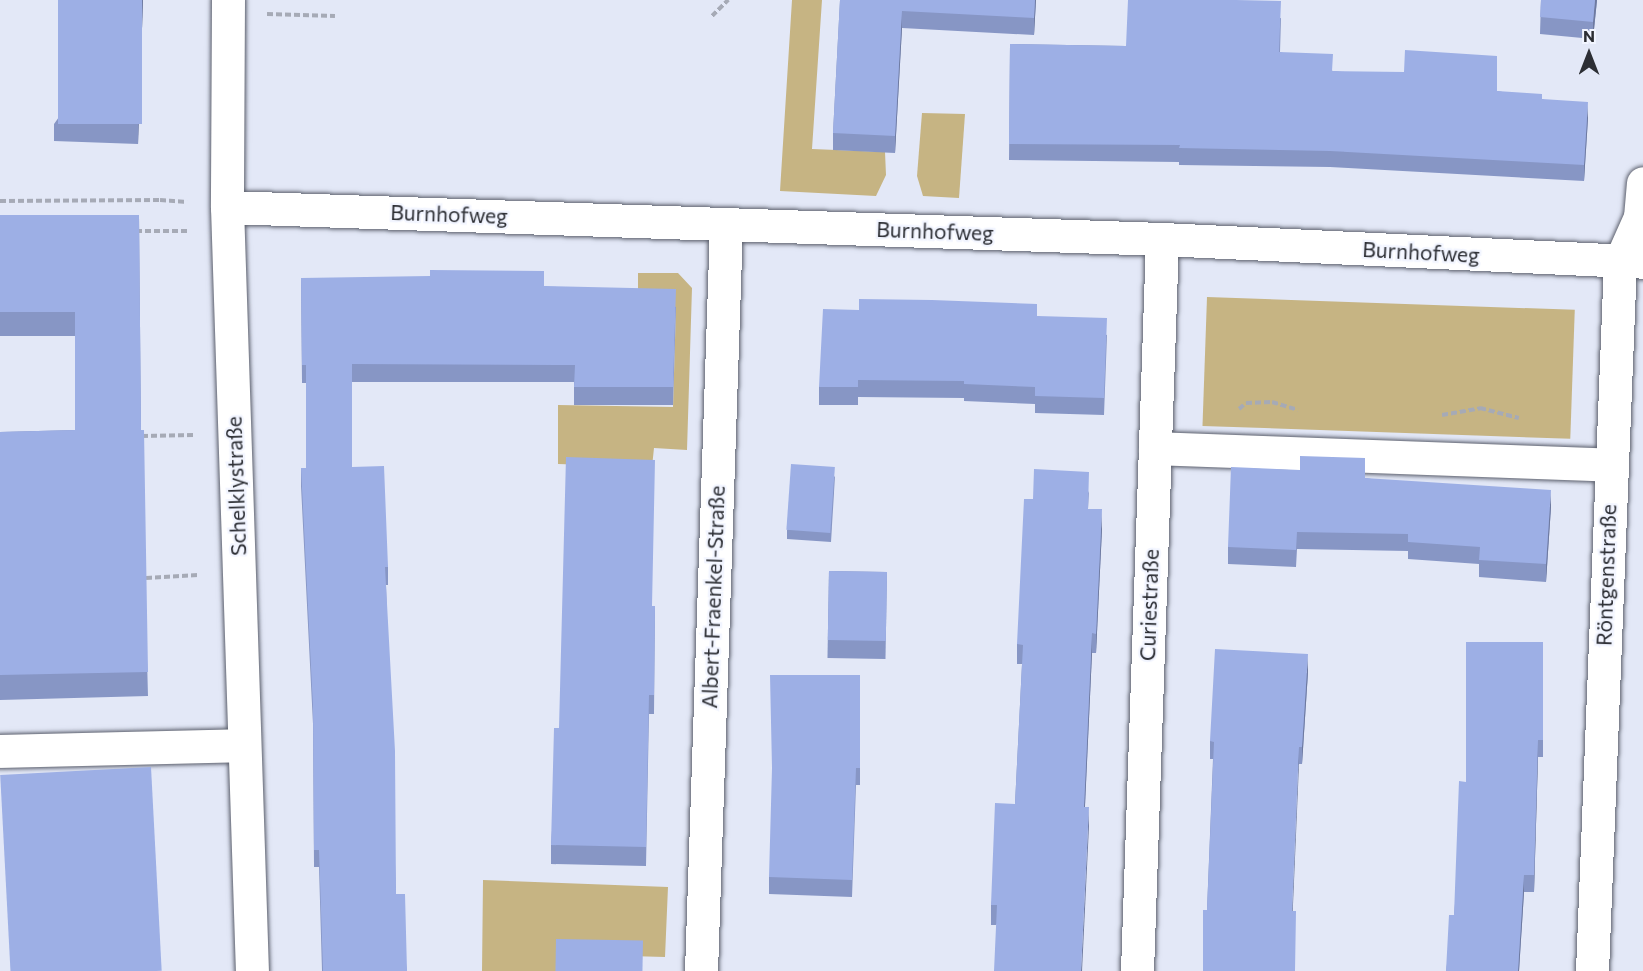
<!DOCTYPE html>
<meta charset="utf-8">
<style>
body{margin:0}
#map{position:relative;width:1643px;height:971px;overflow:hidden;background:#e3e8f7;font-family:Commissioner,sans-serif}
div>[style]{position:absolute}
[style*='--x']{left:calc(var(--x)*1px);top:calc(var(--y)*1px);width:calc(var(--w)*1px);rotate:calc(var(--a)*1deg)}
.green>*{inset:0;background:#c6b483;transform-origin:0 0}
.path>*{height:4px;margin-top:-2px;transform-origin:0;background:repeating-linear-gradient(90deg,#a6aab6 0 6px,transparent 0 9px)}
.roads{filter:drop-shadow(0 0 2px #5c606d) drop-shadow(0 0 2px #5c606d)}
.minor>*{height:33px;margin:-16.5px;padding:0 16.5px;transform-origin:16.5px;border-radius:16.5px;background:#fff}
.wall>*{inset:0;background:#8796c5;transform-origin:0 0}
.shaded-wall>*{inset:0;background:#6e7aa0}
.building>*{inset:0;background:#9dafe5;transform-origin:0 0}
span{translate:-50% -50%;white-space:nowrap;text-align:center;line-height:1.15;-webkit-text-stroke:4.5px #f2f5ff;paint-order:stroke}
.street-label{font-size:21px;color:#2c2e34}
.north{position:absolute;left:1559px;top:24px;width:60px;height:60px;-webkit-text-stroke:4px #f2f5ff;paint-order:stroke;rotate:0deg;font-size:16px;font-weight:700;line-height:24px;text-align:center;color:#2c2e34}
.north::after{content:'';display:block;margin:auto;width:21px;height:27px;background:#2c2e34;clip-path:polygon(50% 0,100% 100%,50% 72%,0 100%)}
</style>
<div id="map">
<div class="green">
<div style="clip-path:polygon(792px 0,822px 0,812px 149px,885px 152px,886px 175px,876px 196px,780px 191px)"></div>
<div style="clip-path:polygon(922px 113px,965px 114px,959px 198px,923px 196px,917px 176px)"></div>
<div style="clip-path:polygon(638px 273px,678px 273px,692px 288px,687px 450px,654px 448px,652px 467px,558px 464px,558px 405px,673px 407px,676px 307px,638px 306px)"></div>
<div style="left:1207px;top:297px;width:368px;height:129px;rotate:2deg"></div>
<div style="clip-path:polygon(483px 880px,668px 887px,665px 957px,557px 954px,556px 971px,482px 971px)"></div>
</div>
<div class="path">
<div style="--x:267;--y:14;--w:68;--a:1.7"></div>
<div style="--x:712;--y:16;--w:23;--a:-45"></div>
<div style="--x:0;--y:201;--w:160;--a:-0.4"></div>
<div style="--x:160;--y:200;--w:27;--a:4"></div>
<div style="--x:136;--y:231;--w:52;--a:0"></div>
<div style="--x:1239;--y:409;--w:9;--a:-41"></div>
<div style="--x:1246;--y:403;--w:26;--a:-2"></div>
<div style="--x:1272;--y:402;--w:27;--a:17"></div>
<div style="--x:1442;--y:415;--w:39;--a:-10"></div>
<div style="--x:1480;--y:408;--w:40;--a:14.4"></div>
<div style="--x:142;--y:436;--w:52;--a:-1.1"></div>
<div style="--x:146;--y:578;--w:52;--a:-3.3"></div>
</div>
<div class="roads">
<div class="minor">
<div style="--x:228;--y:0;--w:207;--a:90.3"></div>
<div style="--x:227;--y:207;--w:764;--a:88.13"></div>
<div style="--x:227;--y:207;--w:936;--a:1.96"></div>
<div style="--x:1162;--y:239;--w:482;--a:2.7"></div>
<div style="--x:1155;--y:448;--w:455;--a:2.1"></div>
<div style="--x:0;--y:751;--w:244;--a:-1.4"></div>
<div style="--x:701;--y:971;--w:747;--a:-88.08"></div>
<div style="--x:1137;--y:971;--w:732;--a:-88.04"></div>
<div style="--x:1592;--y:971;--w:710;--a:-87.74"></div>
<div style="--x:1620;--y:262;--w:49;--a:-66"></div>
<div style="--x:1640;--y:217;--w:34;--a:-85"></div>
</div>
</div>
<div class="wall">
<div style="clip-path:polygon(143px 0,138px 144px,54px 141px,54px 124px)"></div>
<div style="clip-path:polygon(840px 0,1036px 0,1034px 35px,902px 28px,895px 153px,833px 150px,833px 133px)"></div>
<div style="clip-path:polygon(1541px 0,1597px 0,1593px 39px,1540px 34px)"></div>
<div style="clip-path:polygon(1281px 18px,1280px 52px,1333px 71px,1497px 91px,1542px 99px,1588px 118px,1584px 181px,1330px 167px,1179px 165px,1179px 162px,1009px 160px,1010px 44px,1126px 46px)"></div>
<div style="clip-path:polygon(0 215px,139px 215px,141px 430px,148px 696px,0 700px,0 432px,75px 430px,75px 336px,0 336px)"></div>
<div style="clip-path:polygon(301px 278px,544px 286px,676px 307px,673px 405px,574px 405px,574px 382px,352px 382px,352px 467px,388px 567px,388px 585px,386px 585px,396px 894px,407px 971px,322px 971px,319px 867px,314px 867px,313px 724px,301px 486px,301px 468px,306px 468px,306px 383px,302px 383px)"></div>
<div style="clip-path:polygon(1037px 316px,1107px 335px,1104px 415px,1035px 413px,1035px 404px,964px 401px,964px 398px,858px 397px,858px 405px,819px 405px,819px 387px)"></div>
<div style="clip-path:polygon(835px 476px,831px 542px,787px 539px,787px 530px)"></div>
<div style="clip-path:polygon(1365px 478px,1551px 507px,1546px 582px,1479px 577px,1479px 564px,1408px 559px,1408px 551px,1297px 549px,1296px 567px,1228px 564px,1228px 547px)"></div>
<div style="clip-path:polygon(1089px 491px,1088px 509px,1102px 529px,1096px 653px,1092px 653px,1085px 807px,1089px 826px,996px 925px,991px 925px,991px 905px,1015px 804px,1022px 664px,1017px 664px,1017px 644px)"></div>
<div style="left:829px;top:571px;width:58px;height:87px;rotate:1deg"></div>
<div style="clip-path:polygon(652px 606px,655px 606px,654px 714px,649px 714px,646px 866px,551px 864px,551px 845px,559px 728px)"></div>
<div style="clip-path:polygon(1543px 642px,1543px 757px,1538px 757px,1534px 892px,1524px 892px,1519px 971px,1446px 971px,1454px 915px,1466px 782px)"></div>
<div style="clip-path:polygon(1308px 672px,1302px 764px,1299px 764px,1207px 910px,1213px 759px,1210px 759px,1210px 741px)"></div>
<div style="clip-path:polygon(860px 675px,860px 785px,856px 785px,852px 897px,769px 894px,769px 877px)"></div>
</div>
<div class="shaded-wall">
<div style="clip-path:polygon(142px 0,143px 0,138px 144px,138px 127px)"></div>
<div style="clip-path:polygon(1035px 0,1036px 0,1034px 35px,1034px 18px)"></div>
<div style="clip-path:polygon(1595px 0,1597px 0,1593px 39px,1593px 22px)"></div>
<div style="clip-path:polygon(902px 11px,902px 28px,895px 153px,895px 136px)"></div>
<div style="clip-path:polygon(1588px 102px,1588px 118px,1584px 181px,1584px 165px)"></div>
<div style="clip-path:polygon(1551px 490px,1551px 507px,1546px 582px,1546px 564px)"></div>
<div style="clip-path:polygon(1102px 509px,1102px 529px,1096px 653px,1096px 634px)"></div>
<div style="clip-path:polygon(1092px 633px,1092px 653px,1084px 826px,1084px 807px)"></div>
<div style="clip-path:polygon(1308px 654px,1308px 672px,1302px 764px,1302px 747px)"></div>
<div style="clip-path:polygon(1538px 740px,1538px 757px,1534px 892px,1534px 875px)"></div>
<div style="clip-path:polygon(1299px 747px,1299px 764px,1292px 928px,1292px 911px)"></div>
<div style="clip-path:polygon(1089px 807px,1089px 826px,1082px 971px,1081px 971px)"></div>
<div style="clip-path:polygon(1524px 875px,1524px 892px,1519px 971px,1518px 971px)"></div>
</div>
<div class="building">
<div style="left:58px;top:0;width:84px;height:124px"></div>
<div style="clip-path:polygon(840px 0,1035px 0,1034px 18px,902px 11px,895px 136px,833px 133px)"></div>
<div style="clip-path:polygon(1128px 0,1236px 0,1281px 1px,1279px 52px,1333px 54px,1332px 71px,1404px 72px,1405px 50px,1497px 56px,1497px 91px,1542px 94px,1542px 99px,1588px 102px,1584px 165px,1330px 151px,1179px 148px,1180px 145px,1009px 144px,1010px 44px,1126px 46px)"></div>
<div style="clip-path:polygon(1541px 0,1595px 0,1593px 22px,1540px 17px)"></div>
<div style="clip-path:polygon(0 215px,139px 215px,141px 430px,144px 430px,148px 672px,0 675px,0 432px,75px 430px,75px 312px,0 312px)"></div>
<div style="clip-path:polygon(430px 270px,544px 271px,544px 286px,676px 289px,673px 387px,574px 387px,575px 365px,352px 364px,352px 467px,384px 466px,388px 567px,385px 567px,395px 751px,396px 894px,405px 894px,407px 971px,323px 971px,319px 850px,314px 850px,313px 707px,301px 468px,306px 468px,306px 365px,302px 365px,301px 278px,430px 276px)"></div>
<div style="clip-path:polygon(859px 299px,932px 300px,1037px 304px,1037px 316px,1107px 318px,1104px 398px,1035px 396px,1035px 387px,964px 384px,964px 381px,858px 380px,858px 387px,819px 387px,823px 309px,859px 310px)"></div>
<div style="clip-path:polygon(1300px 456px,1365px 458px,1365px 478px,1551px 490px,1546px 564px,1479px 560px,1480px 547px,1408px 542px,1408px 534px,1297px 532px,1296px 550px,1228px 547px,1231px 467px,1300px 470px)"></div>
<div style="clip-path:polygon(566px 457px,655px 460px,652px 606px,655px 606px,654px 695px,649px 695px,646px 847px,551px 845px,554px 728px,559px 728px)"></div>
<div style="left:791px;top:464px;width:44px;height:66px;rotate:4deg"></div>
<div style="clip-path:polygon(1034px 469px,1089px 472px,1088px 509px,1102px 509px,1096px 634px,1092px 633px,1084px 807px,1089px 807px,1081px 971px,994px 971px,997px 905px,991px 905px,995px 803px,1015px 804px,1023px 645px,1017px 644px,1024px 499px,1033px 499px)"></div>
<div style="left:829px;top:571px;width:58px;height:69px;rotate:1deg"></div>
<div style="clip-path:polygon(1466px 642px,1543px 642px,1543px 740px,1538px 740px,1534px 875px,1524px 875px,1518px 971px,1446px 971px,1449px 915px,1454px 915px,1459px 781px,1466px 782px)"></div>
<div style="clip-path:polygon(1215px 649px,1308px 654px,1302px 747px,1299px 747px,1292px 911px,1296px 911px,1295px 971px,1203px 971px,1203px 910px,1207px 910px,1214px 742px,1210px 741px)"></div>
<div style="clip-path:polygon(770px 675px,860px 675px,860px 768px,856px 768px,852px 880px,769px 877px,772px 768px)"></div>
<div style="left:151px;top:767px;width:204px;height:151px;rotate:87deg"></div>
<div style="left:556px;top:939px;width:87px;height:32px;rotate:1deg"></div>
</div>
<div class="street-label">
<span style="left:449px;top:214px;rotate:2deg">Burnhofweg</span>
<span style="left:935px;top:231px;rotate:2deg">Burnhofweg</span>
<span style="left:1421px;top:252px;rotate:3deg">Burnhofweg</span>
<span style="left:236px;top:486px;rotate:-92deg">Schelklystraße</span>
<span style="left:1606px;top:575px;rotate:-88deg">Röntgenstraße</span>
<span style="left:713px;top:597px;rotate:-88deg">Albert-Fraenkel-Straße</span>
<span style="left:1149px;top:605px;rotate:-88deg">Curiestraße</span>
</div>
<div class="north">N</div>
</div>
